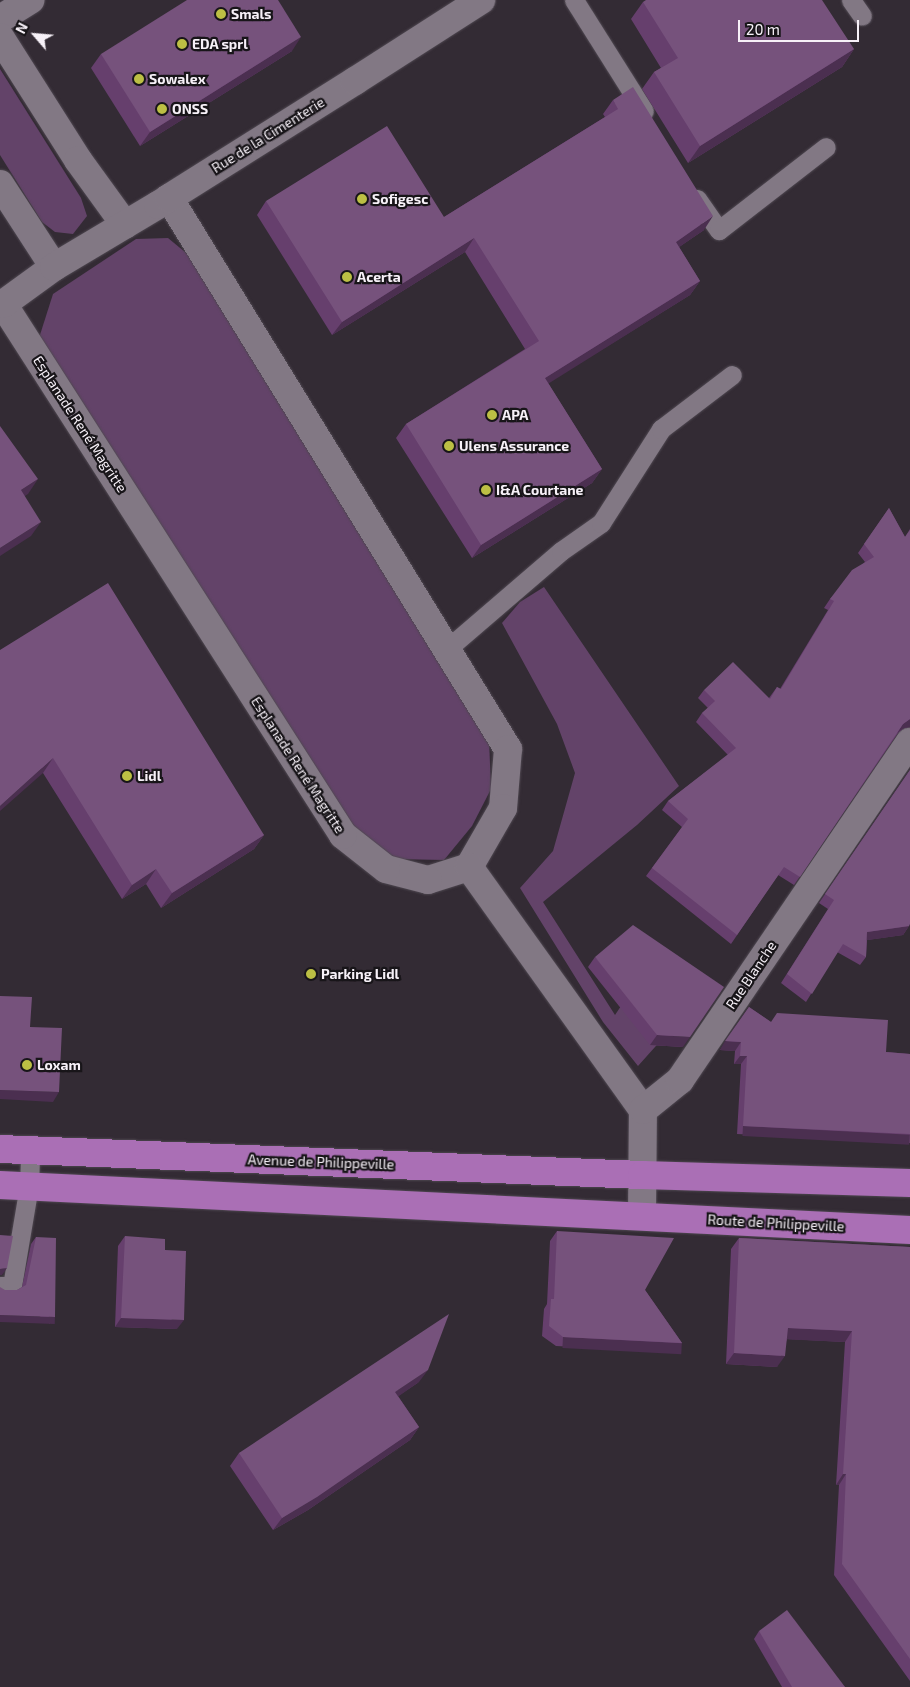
<!DOCTYPE html>
<meta charset="utf-8">
<style>
body{margin:0}
#map{position:relative;width:910px;height:1687px;overflow:hidden;background:#332b34;font-family:"Exo 2",sans-serif}
div>[style]{position:absolute}
[style*='--x']{left:calc(var(--x)*1px);top:calc(var(--y)*1px);width:calc(var(--w)*1px);rotate:calc(var(--a)*1deg)}
.green>*{inset:0;background:#634369}
.roads{filter:drop-shadow(0 0 1px #4f4851) drop-shadow(0 0 1px #4f4851)}
.service>*{height:19px;margin:-9.5px;padding:0 9.5px;transform-origin:9.5px;border-radius:9.5px;background:#827884}
.minor>*{height:28px;margin:-14px;padding:0 14px;transform-origin:14px;border-radius:14px;background:#827884}
.primary>*{height:28px;margin:-14px;padding:0 14px;transform-origin:14px;border-radius:14px;background:#aa6fb5}
.wall>*{inset:0;background:#663f6d}
.shaded-wall>*{inset:0;background:#4b2f50;transform-origin:0 0}
.building>*{inset:0;background:#76527c}
.dots>*{width:14px;height:14px;translate:-50% -50%;box-sizing:border-box;border:2px solid #181519;border-radius:50%}
span{translate:-50% -50%;white-space:nowrap;text-align:center;line-height:1.15;-webkit-text-stroke:4.5px #181519;paint-order:stroke}
.poi-label{font-size:14px;color:#f7f1f8;font-weight:700}
.left{translate:0 -50%;text-align:left}
.street-label{font-size:14px;color:#f7f1f8}
.north{position:absolute;left:10px;top:10px;width:50px;height:50px;-webkit-text-stroke:4px #181519;paint-order:stroke;rotate:297deg;font-size:14px;font-weight:700;line-height:20px;text-align:center;color:#f7f1f8}
.north::after{content:'';display:block;margin:auto;width:18px;height:22px;background:#f7f1f8;clip-path:polygon(50% 0,100% 100%,50% 72%,0 100%)}
.scale{position:absolute;left:738px;top:20px;width:121px;height:22px;box-sizing:border-box;border:2px solid #f7f1f8;border-top:0;padding-left:6px;font-size:15px;line-height:18px;white-space:nowrap;color:#f7f1f8;-webkit-text-stroke:4px #181519;paint-order:stroke}
</style>
<div id="map">
<div class="green">
<div style="clip-path:polygon(0 69px,81px 198px,87px 216px,73px 234px,55px 232px,42px 222px,0 155px)"></div>
<div style="clip-path:polygon(168px 238px,191px 257px,489px 739px,491px 789px,472px 826px,444px 860px,394px 859px,358px 834px,39px 338px,53px 294px,136px 239px)"></div>
<div style="clip-path:polygon(544px 587px,679px 786px,637px 825px,543px 902px,615px 1015px,627px 997px,672px 1028px,638px 1066px,603px 1022px,520px 888px,553px 851px,575px 773px,557px 724px,502px 623px,520px 602px)"></div>
</div>
<div class="roads">
<div class="service">
<div style="--x:574;--y:0;--w:131;--a:57.8"></div>
<div style="--x:851;--y:0;--w:19;--a:55"></div>
<div style="--x:697;--y:199;--w:38;--a:55"></div>
<div style="--x:719;--y:230;--w:135;--a:-37.8"></div>
<div style="--x:447;--y:649;--w:150;--a:-40.7"></div>
<div style="--x:561;--y:551;--w:49;--a:-35"></div>
<div style="--x:601;--y:523;--w:112;--a:-57.4"></div>
<div style="--x:661;--y:429;--w:89;--a:-37.3"></div>
<div style="--x:0;--y:1286;--w:12;--a:0"></div>
<div style="--x:12;--y:1286;--w:101;--a:-80.4"></div>
<div style="--x:29;--y:1186;--w:36;--a:-88"></div>
</div>
<div class="minor">
<div style="--x:0;--y:19;--w:36;--a:-32"></div>
<div style="--x:0;--y:37;--w:146;--a:57.6"></div>
<div style="--x:78;--y:160;--w:80;--a:54.1"></div>
<div style="--x:0;--y:184;--w:99;--a:57"></div>
<div style="--x:169;--y:198;--w:647;--a:58.4"></div>
<div style="--x:508;--y:749;--w:59;--a:94.8"></div>
<div style="--x:503;--y:808;--w:68;--a:120"></div>
<div style="--x:469;--y:867;--w:43;--a:162.4"></div>
<div style="--x:428;--y:880;--w:43;--a:-165.3"></div>
<div style="--x:386;--y:869;--w:55;--a:-141.7"></div>
<div style="--x:343;--y:835;--w:631;--a:-122.63"></div>
<div style="--x:3;--y:304;--w:63;--a:-36"></div>
<div style="--x:54;--y:267;--w:121;--a:-30.8"></div>
<div style="--x:158;--y:205;--w:13;--a:-32"></div>
<div style="--x:169;--y:198;--w:220;--a:-32.2"></div>
<div style="--x:355;--y:81;--w:150;--a:-32.7"></div>
<div style="--x:469;--y:867;--w:299;--a:54.4"></div>
<div style="--x:642;--y:1216;--w:106;--a:-89.5"></div>
<div style="--x:643;--y:1110;--w:48;--a:-39"></div>
<div style="--x:680;--y:1080;--w:409;--a:-55.8"></div>
</div>
<div class="primary">
<div style="--x:0;--y:1149;--w:643;--a:2.32"></div>
<div style="--x:642;--y:1175;--w:268;--a:1.7"></div>
<div style="--x:0;--y:1185;--w:911;--a:2.83"></div>
</div>
</div>
<div class="wall">
<div style="clip-path:polygon(643px 2px,854px 49px,842px 67px,688px 163px,642px 89px,654px 72px,661px 68px,631px 19px)"></div>
<div style="clip-path:polygon(292px 51px,140px 146px,91px 68px,101px 54px)"></div>
<div style="clip-path:polygon(613px 100px,704px 230px,679px 247px,700px 281px,690px 295px,548px 383px,602px 469px,592px 483px,472px 558px,396px 438px,406px 424px,525px 349px,465px 252px,332px 335px,257px 215px,266px 201px,444px 217px,605px 117px,603px 114px)"></div>
<div style="clip-path:polygon(889px 508px,905px 537px,910px 529px,910px 727px,904px 728px,898px 733px,794px 885px,778px 875px,731px 944px,646px 876px,682px 827px,662px 810px,668px 801px,728px 755px,696px 722px,702px 713px,708px 708px,698px 698px,704px 690px,769px 698px,777px 687px,780px 689px,828px 610px,824px 608px,830px 599px,865px 562px,858px 553px)"></div>
<div style="clip-path:polygon(0 650px,264px 835px,254px 849px,161px 908px,146px 884px,122px 899px,43px 773px)"></div>
<div style="clip-path:polygon(910px 770px,909px 926px,903px 935px,867px 940px,866px 957px,860px 965px,837px 952px,806px 1002px,781px 983px,828px 909px,819px 903px)"></div>
<div style="clip-path:polygon(595px 957px,683px 1047px,650px 1045px,588px 967px)"></div>
<div style="clip-path:polygon(749px 1007px,771px 1022px,886px 1052px,910px 1054px,910px 1143px,737px 1134px,741px 1064px,734px 1064px,735px 1051px,720px 1050px)"></div>
<div style="clip-path:polygon(557px 1231px,645px 1290px,682px 1343px,676px 1352px,556px 1346px,542px 1336px,544px 1309px,547px 1304px,550px 1241px)"></div>
<div style="clip-path:polygon(125px 1236px,177px 1329px,115px 1327px,118px 1246px)"></div>
<div style="clip-path:polygon(36px 1237px,50px 1324px,5px 1290px,17px 1290px,22px 1287px,31px 1244px)"></div>
<div style="clip-path:polygon(739px 1238px,910px 1247px,910px 1681px,834px 1575px,839px 1485px,836px 1485px,845px 1342px,787px 1339px,777px 1367px,726px 1364px,731px 1249px)"></div>
<div style="clip-path:polygon(419px 1382px,398px 1396px,419px 1427px,410px 1440px,308px 1510px,273px 1530px,230px 1466px,239px 1453px)"></div>
<div style="clip-path:polygon(759px 1631px,845px 1687px,782px 1687px,754px 1639px)"></div>
</div>
<div class="shaded-wall">
<div style="clip-path:polygon(301px 37px,292px 51px,140px 146px,150px 132px)"></div>
<div style="clip-path:polygon(854px 49px,842px 67px,688px 163px,700px 146px)"></div>
<div style="clip-path:polygon(713px 216px,704px 230px,666px 256px,676px 242px)"></div>
<div style="clip-path:polygon(474px 238px,465px 252px,332px 335px,342px 322px)"></div>
<div style="clip-path:polygon(700px 281px,690px 295px,535px 392px,545px 378px)"></div>
<div style="clip-path:polygon(602px 469px,592px 483px,472px 558px,481px 545px)"></div>
<div style="clip-path:polygon(38px 479px,28px 494px,11px 505px,21px 490px)"></div>
<div style="clip-path:polygon(41px 522px,31px 536px,0 556px,0 548px)"></div>
<div style="clip-path:polygon(910px 719px,910px 727px,904px 728px,897px 733px,903px 724px)"></div>
<div style="clip-path:polygon(53px 758px,43px 773px,0 811px,0 806px)"></div>
<div style="clip-path:polygon(264px 835px,254px 849px,161px 908px,172px 893px)"></div>
<div style="clip-path:polygon(156px 869px,146px 884px,122px 899px,132px 885px)"></div>
<div style="clip-path:polygon(909px 926px,903px 935px,861px 941px,867px 932px)"></div>
<div style="clip-path:polygon(657px 1035px,690px 1037px,683px 1047px,650px 1045px)"></div>
<div style="clip-path:polygon(725px 1041px,741px 1042px,735px 1051px,720px 1050px)"></div>
<div style="clip-path:polygon(740px 1056px,747px 1056px,741px 1064px,734px 1064px)"></div>
<div style="clip-path:polygon(0 1090px,59px 1092px,53px 1102px,0 1099px)"></div>
<div style="left:743px;top:1126px;width:167px;height:10px;rotate:3deg"></div>
<div style="clip-path:polygon(7px 1268px,2px 1275px,0 1275px,0 1269px)"></div>
<div style="left:0;top:1315px;width:55px;height:7px;rotate:2deg"></div>
<div style="clip-path:polygon(121px 1318px,184px 1320px,177px 1329px,115px 1327px)"></div>
<div style="clip-path:polygon(788px 1328px,852px 1331px,845px 1342px,780px 1339px)"></div>
<div style="left:563px;top:1337px;width:119px;height:11px;rotate:3deg"></div>
<div style="clip-path:polygon(734px 1353px,785px 1356px,777px 1367px,726px 1364px)"></div>
<div style="clip-path:polygon(428px 1370px,419px 1382px,386px 1405px,395px 1392px)"></div>
<div style="clip-path:polygon(419px 1427px,410px 1440px,308px 1510px,273px 1530px,282px 1518px)"></div>
<div style="clip-path:polygon(843px 1474px,846px 1474px,839px 1485px,836px 1485px)"></div>
</div>
<div class="building">
<div style="clip-path:polygon(187px 0,278px 0,301px 37px,150px 132px,101px 54px)"></div>
<div style="clip-path:polygon(646px 0,822px 0,854px 49px,700px 146px,654px 72px,678px 58px,643px 2px)"></div>
<div style="clip-path:polygon(633px 87px,713px 216px,676px 242px,700px 281px,545px 378px,602px 469px,481px 545px,406px 424px,539px 341px,474px 238px,342px 322px,266px 201px,387px 126px,444px 217px,618px 109px,613px 100px)"></div>
<div style="clip-path:polygon(0 426px,38px 479px,21px 490px,41px 522px,0 548px)"></div>
<div style="clip-path:polygon(889px 508px,905px 537px,910px 530px,910px 719px,903px 724px,800px 877px,784px 867px,737px 935px,652px 868px,688px 819px,668px 801px,736px 748px,702px 713px,715px 701px,704px 690px,733px 662px,770px 699px,777px 687px,781px 689px,834px 601px,830px 599px,852px 570px,874px 557px,864px 544px)"></div>
<div style="clip-path:polygon(108px 583px,264px 835px,172px 893px,156px 869px,132px 885px,53px 758px,0 806px,0 650px)"></div>
<div style="clip-path:polygon(910px 770px,910px 924px,909px 926px,867px 932px,866px 957px,843px 944px,812px 994px,787px 974px,834px 900px,825px 894px)"></div>
<div style="clip-path:polygon(633px 925px,724px 987px,690px 1037px,657px 1035px,595px 957px)"></div>
<div style="clip-path:polygon(0 996px,32px 997px,30px 1027px,62px 1028px,59px 1092px,0 1090px)"></div>
<div style="clip-path:polygon(749px 1007px,771px 1022px,777px 1013px,888px 1020px,886px 1052px,910px 1054px,910px 1134px,743px 1126px,747px 1056px,740px 1056px,741px 1042px,725px 1041px)"></div>
<div style="clip-path:polygon(557px 1231px,674px 1238px,645px 1290px,682px 1343px,563px 1337px,549px 1326px,551px 1299px,554px 1299px)"></div>
<div style="clip-path:polygon(0 1235px,13px 1236px,7px 1268px,0 1269px)"></div>
<div style="clip-path:polygon(125px 1236px,165px 1239px,165px 1250px,186px 1251px,184px 1320px,121px 1318px)"></div>
<div style="clip-path:polygon(36px 1237px,56px 1238px,55px 1317px,0 1315px,0 1287px,5px 1290px,17px 1290px,26px 1285px)"></div>
<div style="clip-path:polygon(739px 1238px,910px 1247px,910px 1659px,842px 1564px,846px 1474px,843px 1474px,852px 1331px,788px 1328px,785px 1356px,734px 1353px)"></div>
<div style="clip-path:polygon(449px 1314px,428px 1370px,395px 1392px,419px 1427px,317px 1497px,282px 1518px,239px 1453px)"></div>
<div style="clip-path:polygon(787px 1610px,845px 1687px,792px 1687px,759px 1631px)"></div>
</div>
<div class="dots">
<div style="left:221px;top:14px;background:#bcbf44"></div>
<div style="left:182px;top:44px;background:#bcbf44"></div>
<div style="left:139px;top:79px;background:#bcbf44"></div>
<div style="left:162px;top:109px;background:#bcbf44"></div>
<div style="left:362px;top:199px;background:#bcbf44"></div>
<div style="left:347px;top:277px;background:#bcbf44"></div>
<div style="left:492px;top:415px;background:#bcbf44"></div>
<div style="left:449px;top:446px;background:#bcbf44"></div>
<div style="left:486px;top:490px;background:#bcbf44"></div>
<div style="left:127px;top:776px;background:#bcbf44"></div>
<div style="left:311px;top:974px;background:#bcbf44"></div>
<div style="left:27px;top:1065px;background:#bcbf44"></div>
</div>
<div class="poi-label">
<span class="left" style="left:231px;top:14px">Smals</span>
<span class="left" style="left:192px;top:44px">EDA sprl</span>
<span class="left" style="left:149px;top:79px">Sowalex</span>
<span class="left" style="left:172px;top:109px">ONSS</span>
<span class="left" style="left:372px;top:199px">Sofigesc</span>
<span class="left" style="left:357px;top:277px">Acerta</span>
<span class="left" style="left:502px;top:415px">APA</span>
<span class="left" style="left:459px;top:446px">Ulens Assurance</span>
<span class="left" style="left:496px;top:490px">I&amp;A Courtane</span>
<span class="left" style="left:137px;top:776px">Lidl</span>
<span class="left" style="left:321px;top:974px">Parking Lidl</span>
<span class="left" style="left:37px;top:1065px">Loxam</span>
</div>
<div class="street-label">
<span style="left:268px;top:135px;rotate:-32deg">Rue de la Cimenterie</span>
<span style="left:80px;top:424px;rotate:57deg">Esplanade René Magritte</span>
<span style="left:298px;top:765px;rotate:57deg">Esplanade René Magritte</span>
<span style="left:751px;top:975px;rotate:-56deg">Rue Blanche</span>
<span style="left:321px;top:1162px;rotate:2deg">Avenue de Philippeville</span>
<span style="left:776px;top:1223px;rotate:3deg">Route de Philippeville</span>
</div>
<div class="north">N</div>
<div class="scale">20 m</div>
</div>
